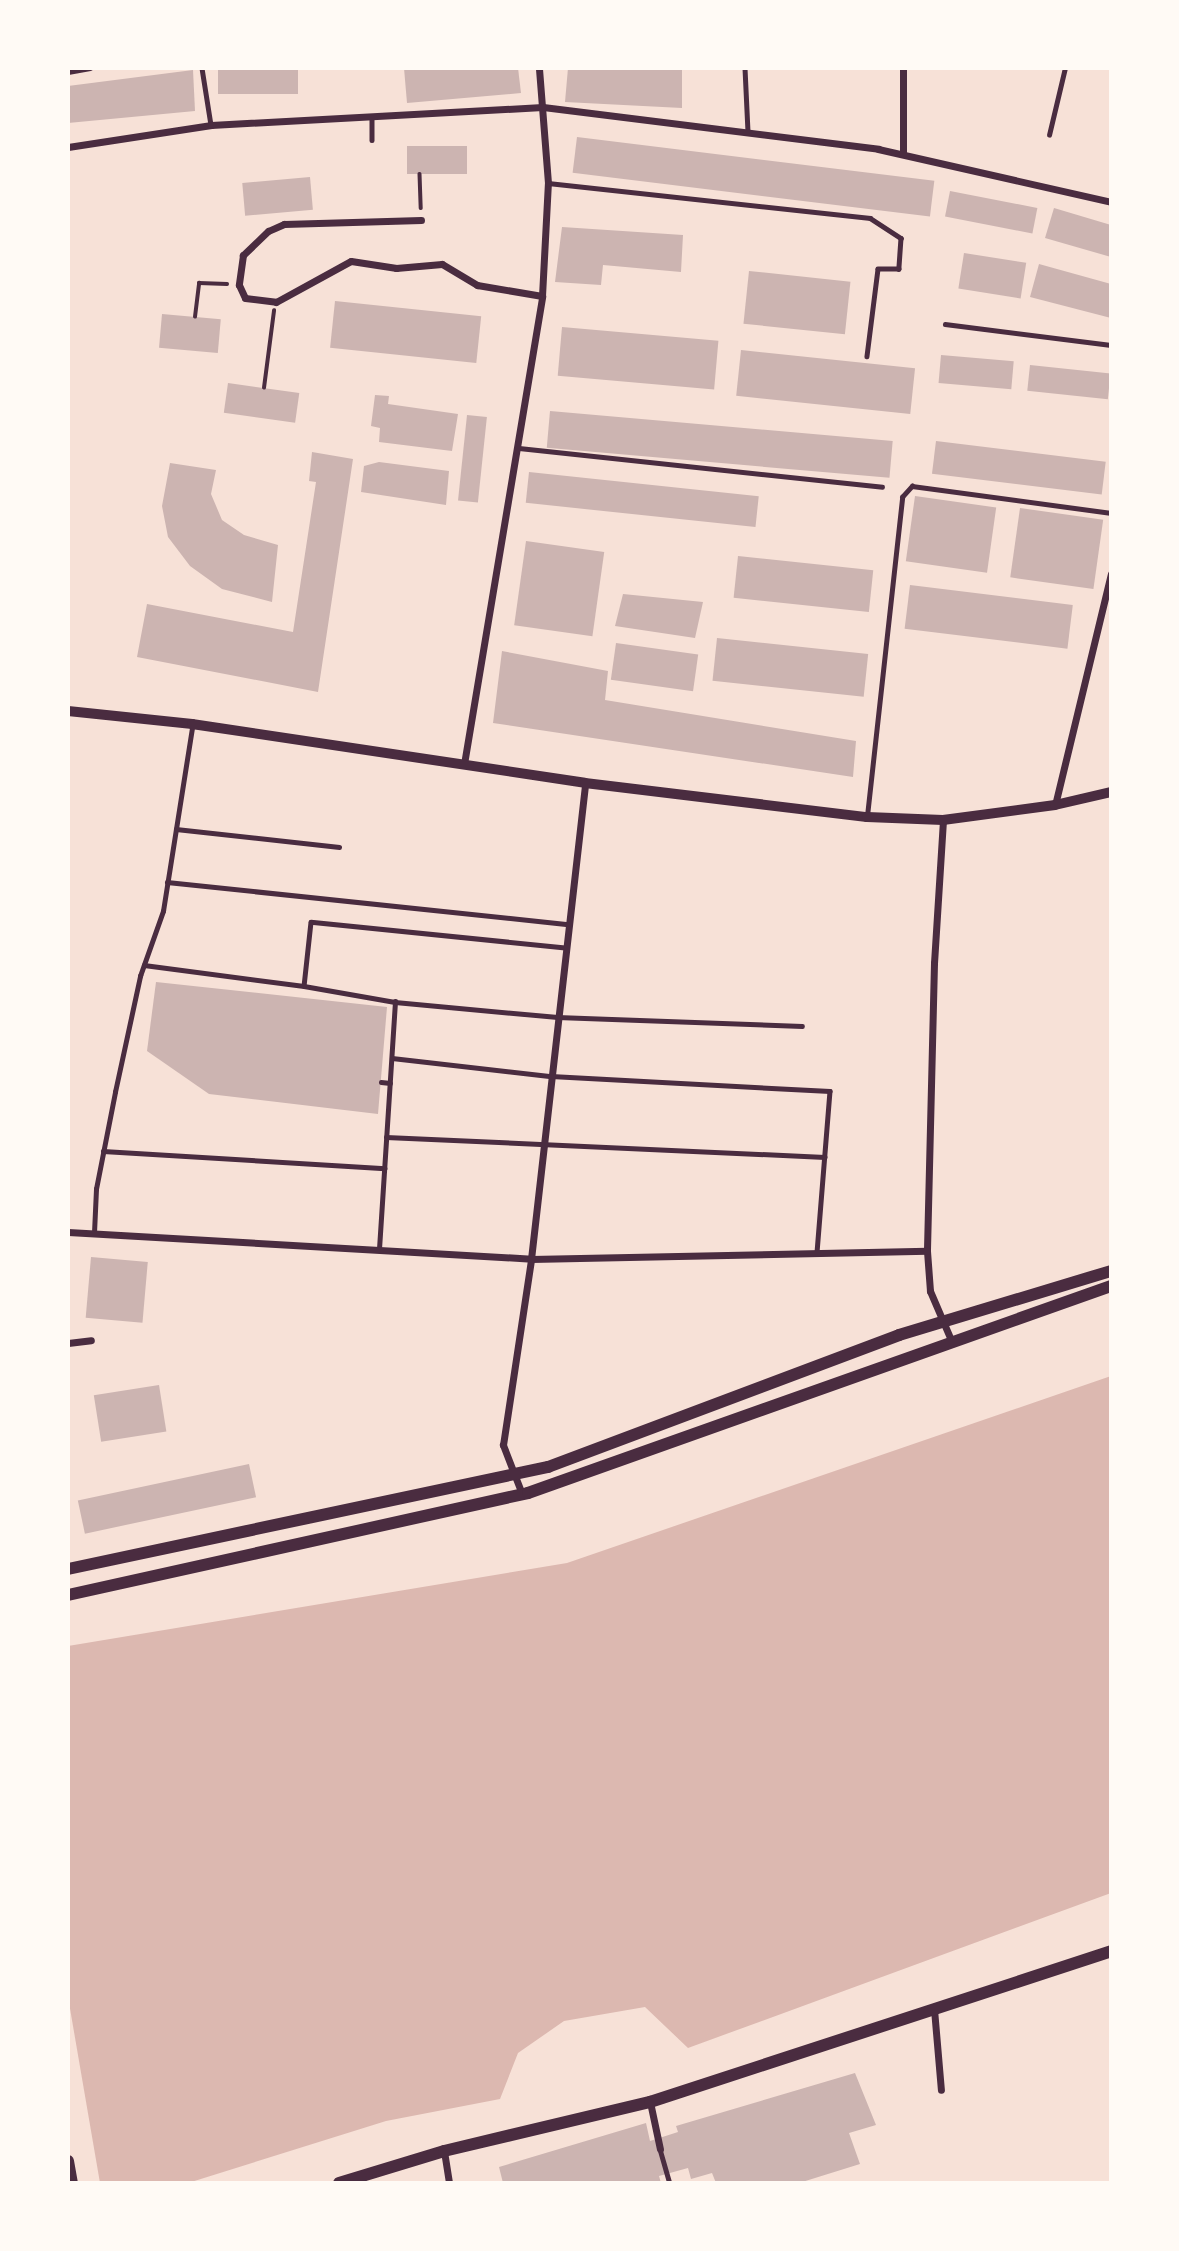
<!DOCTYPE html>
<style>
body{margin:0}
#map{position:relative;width:1179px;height:2251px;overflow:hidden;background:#f7e1d7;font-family:"Work Sans",sans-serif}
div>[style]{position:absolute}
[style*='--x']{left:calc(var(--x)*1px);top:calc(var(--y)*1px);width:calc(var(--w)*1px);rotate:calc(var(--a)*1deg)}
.water>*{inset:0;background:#dcb8b0}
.pier>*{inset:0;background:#f7e1d7}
.building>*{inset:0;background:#ccb4b1;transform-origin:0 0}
.path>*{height:3.5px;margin:-1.75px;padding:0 1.75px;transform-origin:1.75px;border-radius:1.75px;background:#4a2c40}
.service>*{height:4.5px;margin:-2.25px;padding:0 2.25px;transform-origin:2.25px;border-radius:2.25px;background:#4a2c40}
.minor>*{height:7px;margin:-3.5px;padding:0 3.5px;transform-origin:3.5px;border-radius:3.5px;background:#4a2c40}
.tertiary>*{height:10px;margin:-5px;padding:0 5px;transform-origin:5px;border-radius:5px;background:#4a2c40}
.secondary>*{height:12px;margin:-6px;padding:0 6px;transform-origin:6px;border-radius:6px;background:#4a2c40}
span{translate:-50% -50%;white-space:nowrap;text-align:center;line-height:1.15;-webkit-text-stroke:5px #fffaf5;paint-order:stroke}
.frame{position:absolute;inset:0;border:70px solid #fffaf5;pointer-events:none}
</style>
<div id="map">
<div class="water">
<div style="clip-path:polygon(1111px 1376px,1111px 1893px,688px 2048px,645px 2007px,564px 2021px,518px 2053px,500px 2099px,386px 2121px,188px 2183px,68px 2183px,68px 1646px,567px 1563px)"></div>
</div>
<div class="pier">
<div style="clip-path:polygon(68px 1997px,100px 2183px,68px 2183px)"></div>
</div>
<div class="building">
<div style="left:218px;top:68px;width:80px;height:26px"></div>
<div style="clip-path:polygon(404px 68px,518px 68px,521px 93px,407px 103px)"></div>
<div style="clip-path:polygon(568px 68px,682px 68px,682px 108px,565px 102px)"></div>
<div style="clip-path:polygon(193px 70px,195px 111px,68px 123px,68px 86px)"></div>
<div style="left:577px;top:137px;width:360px;height:36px;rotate:7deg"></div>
<div style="left:407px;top:146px;width:60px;height:28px"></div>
<div style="left:310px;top:177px;width:33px;height:68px;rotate:85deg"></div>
<div style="left:950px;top:191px;width:89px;height:26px;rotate:11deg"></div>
<div style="clip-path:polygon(1054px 208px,1111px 225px,1111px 257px,1045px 238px)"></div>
<div style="clip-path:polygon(562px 227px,683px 235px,681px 272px,603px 265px,601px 285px,555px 282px)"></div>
<div style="left:964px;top:253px;width:63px;height:36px;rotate:9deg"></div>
<div style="clip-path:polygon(1039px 264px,1111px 284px,1111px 318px,1030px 297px)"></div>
<div style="left:749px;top:271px;width:102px;height:53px;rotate:6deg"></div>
<div style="left:335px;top:301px;width:147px;height:47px;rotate:6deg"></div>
<div style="left:162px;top:314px;width:59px;height:34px;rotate:5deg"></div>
<div style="left:562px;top:327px;width:157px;height:49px;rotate:5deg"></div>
<div style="left:741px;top:350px;width:175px;height:46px;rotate:6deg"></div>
<div style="left:941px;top:355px;width:73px;height:28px;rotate:5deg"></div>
<div style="left:1030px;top:365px;width:81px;height:26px;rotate:6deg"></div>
<div style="left:228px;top:383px;width:72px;height:30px;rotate:8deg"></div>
<div style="clip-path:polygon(375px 395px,389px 396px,388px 404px,458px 414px,452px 451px,379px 442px,380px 428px,371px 426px)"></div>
<div style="left:550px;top:411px;width:344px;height:37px;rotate:5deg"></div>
<div style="left:467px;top:415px;width:20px;height:86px;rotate:6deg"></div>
<div style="left:936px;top:441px;width:171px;height:33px;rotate:7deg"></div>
<div style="clip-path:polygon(312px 452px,353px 459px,318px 692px,137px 657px,147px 604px,293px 632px,316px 482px,309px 481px)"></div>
<div style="clip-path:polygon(379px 462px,449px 471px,446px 505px,361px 492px,364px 466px)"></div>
<div style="clip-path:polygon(170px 463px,216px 470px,211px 494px,222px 520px,244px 535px,278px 545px,272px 602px,222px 589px,190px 566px,168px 537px,162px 506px)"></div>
<div style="left:529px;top:472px;width:231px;height:31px;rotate:6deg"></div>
<div style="left:915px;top:496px;width:82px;height:66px;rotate:8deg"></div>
<div style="left:1020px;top:508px;width:84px;height:70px;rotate:8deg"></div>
<div style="left:526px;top:541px;width:79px;height:85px;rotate:8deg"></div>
<div style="left:738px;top:556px;width:136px;height:42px;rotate:6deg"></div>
<div style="left:910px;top:585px;width:164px;height:44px;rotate:7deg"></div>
<div style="clip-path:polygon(623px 594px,703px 602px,695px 638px,615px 626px)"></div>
<div style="left:717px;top:638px;width:152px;height:43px;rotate:6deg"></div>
<div style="left:616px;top:643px;width:83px;height:37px;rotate:8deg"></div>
<div style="clip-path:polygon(502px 651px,608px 671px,605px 700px,856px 741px,853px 777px,493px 723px)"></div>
<div style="clip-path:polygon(156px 982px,387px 1007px,378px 1114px,209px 1094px,147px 1051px)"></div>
<div style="left:91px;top:1257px;width:57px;height:61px;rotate:5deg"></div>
<div style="left:159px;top:1385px;width:47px;height:66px;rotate:81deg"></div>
<div style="left:249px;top:1464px;width:34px;height:175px;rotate:78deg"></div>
<div style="clip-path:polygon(855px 2073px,876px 2125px,849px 2133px,860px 2164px,799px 2183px,716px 2183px,712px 2173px,691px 2179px,688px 2168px,659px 2176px,661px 2183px,503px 2183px,499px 2167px,646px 2123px,650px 2141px,678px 2132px,676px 2126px)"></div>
</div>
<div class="path">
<div style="--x:420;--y:174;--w:34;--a:88"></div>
<div style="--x:195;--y:317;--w:34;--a:-83"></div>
<div style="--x:199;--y:283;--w:28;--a:2"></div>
<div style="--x:264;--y:388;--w:78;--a:-82.6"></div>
</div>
<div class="service">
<div style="--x:202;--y:68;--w:58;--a:81"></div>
<div style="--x:745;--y:68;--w:64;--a:87.3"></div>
<div style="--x:68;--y:72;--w:22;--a:-10"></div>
<div style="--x:372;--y:117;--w:23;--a:90"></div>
<div style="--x:1049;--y:135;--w:69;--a:-76.6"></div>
<div style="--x:548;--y:183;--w:324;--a:6.2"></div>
<div style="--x:870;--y:218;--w:37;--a:33"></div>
<div style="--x:901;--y:238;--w:31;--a:94"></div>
<div style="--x:899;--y:269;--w:21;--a:180"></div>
<div style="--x:878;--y:269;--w:88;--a:97.2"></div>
<div style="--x:945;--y:324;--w:167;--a:7.2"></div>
<div style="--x:519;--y:448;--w:365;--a:6.1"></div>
<div style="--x:867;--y:816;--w:321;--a:-83.7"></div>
<div style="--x:902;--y:497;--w:15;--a:-48"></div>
<div style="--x:912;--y:486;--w:201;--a:7.7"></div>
<div style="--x:176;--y:829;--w:164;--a:6.3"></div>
<div style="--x:167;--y:882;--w:403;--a:6"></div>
<div style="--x:565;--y:948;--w:255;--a:-174.2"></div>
<div style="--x:311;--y:922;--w:64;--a:96.2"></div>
<div style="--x:304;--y:986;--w:92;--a:10"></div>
<div style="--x:395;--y:1002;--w:163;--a:5.3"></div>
<div style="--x:557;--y:1017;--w:245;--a:2.1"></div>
<div style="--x:144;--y:965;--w:161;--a:7.5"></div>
<div style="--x:392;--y:1058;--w:160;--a:6.5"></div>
<div style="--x:551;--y:1076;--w:279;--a:3.1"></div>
<div style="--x:830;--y:1091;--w:162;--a:94.6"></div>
<div style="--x:381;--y:1082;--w:9;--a:6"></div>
<div style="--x:386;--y:1137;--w:439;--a:2.6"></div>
<div style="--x:103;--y:1151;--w:282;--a:3.5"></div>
<div style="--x:94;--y:1233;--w:44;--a:-87.4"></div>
<div style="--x:96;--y:1189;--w:99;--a:-78.9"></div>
<div style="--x:115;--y:1092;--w:119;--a:-77.8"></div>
<div style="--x:140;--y:976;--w:69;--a:-70.5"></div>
<div style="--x:163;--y:911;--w:186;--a:-81"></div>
<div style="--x:379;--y:1249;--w:248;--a:-86.3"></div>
<div style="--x:660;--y:2149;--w:35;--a:74"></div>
</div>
<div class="minor">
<div style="--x:68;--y:147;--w:145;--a:-8.7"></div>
<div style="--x:211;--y:125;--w:332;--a:-3.1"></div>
<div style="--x:543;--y:107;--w:338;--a:7.1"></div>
<div style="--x:878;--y:149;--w:239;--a:12.8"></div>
<div style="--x:903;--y:154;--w:86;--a:-90"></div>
<div style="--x:421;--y:220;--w:137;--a:178.3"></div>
<div style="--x:284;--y:224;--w:17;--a:156"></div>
<div style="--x:268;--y:231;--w:35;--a:136"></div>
<div style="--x:243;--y:255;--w:30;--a:98"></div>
<div style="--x:239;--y:285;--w:14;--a:65"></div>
<div style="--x:245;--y:298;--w:31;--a:7"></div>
<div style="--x:276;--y:302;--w:85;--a:-28.7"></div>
<div style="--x:351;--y:261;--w:46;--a:8.8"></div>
<div style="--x:396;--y:268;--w:46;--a:-5"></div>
<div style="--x:442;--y:264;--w:41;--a:31"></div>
<div style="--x:477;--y:285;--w:66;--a:9.6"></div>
<div style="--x:464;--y:764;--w:474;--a:-80.5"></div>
<div style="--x:542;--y:296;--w:113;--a:-87"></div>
<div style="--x:548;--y:183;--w:115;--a:-94.5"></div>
<div style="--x:1055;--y:805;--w:238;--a:-76.4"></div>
<div style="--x:943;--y:820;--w:143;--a:93.6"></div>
<div style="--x:934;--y:963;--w:288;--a:91.4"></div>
<div style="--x:927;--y:1251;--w:40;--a:85.7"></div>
<div style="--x:930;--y:1291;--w:53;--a:66.8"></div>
<div style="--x:68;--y:1232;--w:464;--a:3.3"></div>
<div style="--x:531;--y:1259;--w:396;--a:-1.2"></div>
<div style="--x:68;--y:1343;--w:23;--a:-7"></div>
<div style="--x:522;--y:1494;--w:53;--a:-111.2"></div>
<div style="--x:503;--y:1445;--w:188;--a:-81.4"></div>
<div style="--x:531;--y:1259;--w:479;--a:-83.5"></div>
<div style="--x:934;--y:2009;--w:81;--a:85.1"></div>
<div style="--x:650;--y:2102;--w:48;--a:78"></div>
<div style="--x:444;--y:2151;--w:32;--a:81"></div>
</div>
<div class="tertiary">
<div style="--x:68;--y:711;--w:125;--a:6"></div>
<div style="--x:192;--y:724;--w:397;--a:8.5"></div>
<div style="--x:585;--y:783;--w:284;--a:6.9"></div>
<div style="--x:867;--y:817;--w:76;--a:2.3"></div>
<div style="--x:943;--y:820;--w:113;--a:-7.6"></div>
<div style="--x:1055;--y:805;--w:57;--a:-13.1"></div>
</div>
<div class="secondary">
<div style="--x:68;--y:1569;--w:491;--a:-12"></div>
<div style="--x:548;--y:1467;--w:375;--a:-20.6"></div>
<div style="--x:899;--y:1335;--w:221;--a:-16.8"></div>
<div style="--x:68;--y:1595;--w:471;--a:-12.5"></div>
<div style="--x:528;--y:1493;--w:619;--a:-19.55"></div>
<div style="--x:68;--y:2161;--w:22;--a:80"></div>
<div style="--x:339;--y:2183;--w:110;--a:-16.9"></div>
<div style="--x:444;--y:2151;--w:212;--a:-13.4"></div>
<div style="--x:650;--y:2102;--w:485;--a:-18.1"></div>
</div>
<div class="frame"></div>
</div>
